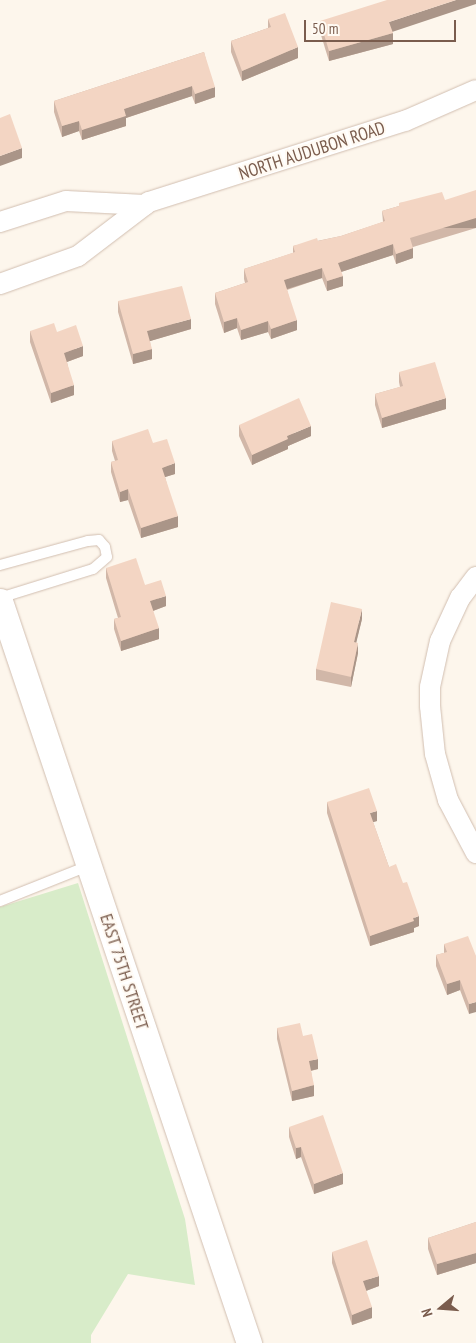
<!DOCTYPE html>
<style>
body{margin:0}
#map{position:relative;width:476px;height:1343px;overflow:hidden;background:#fdf6ec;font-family:"PT Sans Narrow",sans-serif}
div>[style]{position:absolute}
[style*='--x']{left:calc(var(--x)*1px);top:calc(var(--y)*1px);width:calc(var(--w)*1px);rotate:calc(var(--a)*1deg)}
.green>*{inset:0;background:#d8ecc9}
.roads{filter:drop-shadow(0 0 1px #d1beb0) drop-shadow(0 0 1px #d1beb0)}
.service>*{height:10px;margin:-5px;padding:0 5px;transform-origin:5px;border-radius:5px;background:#fff}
.minor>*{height:20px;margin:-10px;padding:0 10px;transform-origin:10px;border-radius:10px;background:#fff}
.tertiary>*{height:25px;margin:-12.5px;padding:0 12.5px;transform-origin:12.5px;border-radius:12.5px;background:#fff}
.wall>*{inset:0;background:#d1b7a8}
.shaded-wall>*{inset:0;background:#aa9588;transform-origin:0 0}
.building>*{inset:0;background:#f3d5c3}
span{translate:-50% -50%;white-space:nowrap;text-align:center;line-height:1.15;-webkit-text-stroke:4px #fffaf3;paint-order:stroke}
.street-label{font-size:18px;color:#7a5c4d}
.north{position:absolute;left:416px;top:1283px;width:50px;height:50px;-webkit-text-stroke:4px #fffaf3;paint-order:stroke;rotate:252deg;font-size:14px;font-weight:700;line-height:20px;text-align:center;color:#7a5c4d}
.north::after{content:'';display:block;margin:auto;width:18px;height:22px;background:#7a5c4d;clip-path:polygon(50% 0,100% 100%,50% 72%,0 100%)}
.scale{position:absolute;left:304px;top:20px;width:152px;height:22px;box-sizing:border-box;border:2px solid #7a5c4d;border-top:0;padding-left:6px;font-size:15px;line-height:18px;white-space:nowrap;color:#7a5c4d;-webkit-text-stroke:4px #fffaf3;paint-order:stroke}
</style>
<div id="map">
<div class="green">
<div style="clip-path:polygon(78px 883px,185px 1219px,195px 1285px,128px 1274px,91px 1335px,91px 1343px,0 1343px,0 907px)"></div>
</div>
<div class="roads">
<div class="service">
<div style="--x:0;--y:565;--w:91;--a:-15.3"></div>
<div style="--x:88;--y:541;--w:11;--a:-5"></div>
<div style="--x:99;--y:540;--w:9;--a:49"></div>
<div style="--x:105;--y:547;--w:10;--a:79"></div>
<div style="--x:107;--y:557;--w:18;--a:139"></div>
<div style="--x:93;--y:569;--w:97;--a:162.7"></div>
<div style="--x:0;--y:901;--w:95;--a:-21.7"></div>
</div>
<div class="minor">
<div style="--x:0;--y:222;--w:69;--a:-17.7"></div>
<div style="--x:66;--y:201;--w:79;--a:2.9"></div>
<div style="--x:0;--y:284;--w:83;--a:-19.7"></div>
<div style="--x:78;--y:256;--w:89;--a:-37.3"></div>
<div style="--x:149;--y:202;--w:269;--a:-17.6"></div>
<div style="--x:405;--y:121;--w:77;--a:-23.6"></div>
<div style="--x:476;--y:577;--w:26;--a:127"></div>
<div style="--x:460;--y:598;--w:47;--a:114.9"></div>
<div style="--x:440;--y:641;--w:47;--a:102.3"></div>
<div style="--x:430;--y:687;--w:19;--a:90"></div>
<div style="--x:430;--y:706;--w:48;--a:84.1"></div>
<div style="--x:435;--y:754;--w:48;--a:74.2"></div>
<div style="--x:448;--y:800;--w:60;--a:62.2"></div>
</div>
<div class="tertiary">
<div style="--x:0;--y:601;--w:783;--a:71.45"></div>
</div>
</div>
<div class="wall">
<div style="clip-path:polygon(268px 19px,298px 58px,242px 81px,231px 52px,231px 41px,268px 28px)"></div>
<div style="clip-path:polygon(320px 21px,392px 32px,393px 44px,329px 61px,320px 32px)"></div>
<div style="clip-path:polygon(204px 52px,215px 97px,195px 104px,192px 96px,126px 118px,126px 126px,82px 140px,79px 131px,62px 137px,54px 112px,54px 101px)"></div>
<div style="clip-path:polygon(445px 200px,476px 228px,413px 247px,413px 258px,396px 264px,393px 255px,341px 272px,343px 286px,327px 291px,322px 278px,287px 290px,297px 330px,271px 339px,268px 332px,241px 340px,237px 328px,224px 333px,215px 304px,215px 293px,245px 283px,244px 279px,244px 269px,293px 253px,293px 246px,341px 236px,383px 222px,382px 211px,399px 206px,399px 203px)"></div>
<div style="clip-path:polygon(118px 301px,191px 329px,150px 341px,152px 359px,133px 364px,118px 312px)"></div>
<div style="clip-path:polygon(30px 331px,57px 332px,83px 356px,67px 362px,74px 395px,51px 403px,30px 342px)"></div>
<div style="clip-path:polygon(399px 372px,446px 409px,382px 428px,375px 405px,375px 394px,400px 387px,399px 382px)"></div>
<div style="clip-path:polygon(239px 425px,311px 436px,288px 446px,288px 449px,252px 465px,239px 436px)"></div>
<div style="clip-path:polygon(112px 441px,153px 443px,175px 474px,165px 477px,178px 527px,141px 538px,128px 500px,120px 502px,111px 472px,111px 462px,115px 461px,112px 451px)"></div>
<div style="clip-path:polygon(106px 568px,145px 585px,166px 606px,153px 611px,159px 639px,121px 651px,114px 629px,114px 619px,118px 618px,106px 578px)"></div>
<div style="clip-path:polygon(362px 619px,356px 642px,358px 653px,351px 687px,316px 680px,316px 669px)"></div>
<div style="clip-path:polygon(327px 802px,377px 821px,373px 822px,389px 867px,419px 926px,414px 928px,414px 932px,370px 946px,327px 813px)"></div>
<div style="clip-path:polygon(444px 944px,476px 956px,469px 1014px,460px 990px,447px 995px,436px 966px,436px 955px,444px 953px)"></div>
<div style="clip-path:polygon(277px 1028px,303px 1036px,318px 1069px,311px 1071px,314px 1096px,292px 1101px,277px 1039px)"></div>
<div style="clip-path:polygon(289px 1127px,343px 1184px,314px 1194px,301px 1157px,296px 1159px,289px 1137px)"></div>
<div style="clip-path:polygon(476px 1222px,476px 1263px,437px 1275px,428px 1249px,428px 1238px)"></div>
<div style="clip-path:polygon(332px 1252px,379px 1286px,366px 1291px,372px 1318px,352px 1325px,332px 1263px)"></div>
</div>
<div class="shaded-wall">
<div style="clip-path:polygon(456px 0,476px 0,476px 4px,389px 33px,389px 22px)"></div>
<div style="clip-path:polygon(393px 33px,393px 44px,329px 61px,329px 51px)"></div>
<div style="clip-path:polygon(298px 47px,298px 58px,242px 81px,242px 71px)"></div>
<div style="clip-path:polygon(192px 86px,192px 96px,126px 118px,126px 126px,82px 140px,82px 130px,124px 109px)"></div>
<div style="clip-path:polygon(215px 87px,215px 97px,195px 104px,195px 94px)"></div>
<div style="clip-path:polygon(79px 121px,79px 131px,62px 137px,62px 126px)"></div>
<div style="clip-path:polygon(22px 148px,22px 158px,0 166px,0 156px)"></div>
<div style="left:476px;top:218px;width:10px;height:69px;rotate:90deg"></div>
<div style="clip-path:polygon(393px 244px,393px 255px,338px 273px,338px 263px)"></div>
<div style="clip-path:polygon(413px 248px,413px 258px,396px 264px,396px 254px)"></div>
<div style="clip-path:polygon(322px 268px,322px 278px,284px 290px,284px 280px)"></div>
<div style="clip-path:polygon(343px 276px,343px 286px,327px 291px,327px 281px)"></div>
<div style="clip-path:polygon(237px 318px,237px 328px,224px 333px,224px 322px)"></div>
<div style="clip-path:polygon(191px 319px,191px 329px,147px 342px,147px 331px)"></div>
<div style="clip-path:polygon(297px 320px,297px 330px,271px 339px,271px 329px)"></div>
<div style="clip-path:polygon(268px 321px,268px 332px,241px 340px,241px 330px)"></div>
<div style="clip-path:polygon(83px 346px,83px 356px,64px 363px,64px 353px)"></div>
<div style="clip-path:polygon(152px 349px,152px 359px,133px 364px,133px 354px)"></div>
<div style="clip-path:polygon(74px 385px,74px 395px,51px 403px,51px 393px)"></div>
<div style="clip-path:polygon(446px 398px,446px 409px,382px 428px,382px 418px)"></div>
<div style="clip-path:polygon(311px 426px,311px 436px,288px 446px,288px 449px,252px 465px,252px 455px,287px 436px)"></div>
<div style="clip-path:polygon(175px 463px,175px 474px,162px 478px,162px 468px)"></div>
<div style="clip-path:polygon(128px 489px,128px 500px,120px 502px,120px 492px)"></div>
<div style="clip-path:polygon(178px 516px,178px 527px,141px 538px,141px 528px)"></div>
<div style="clip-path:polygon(166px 596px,166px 606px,150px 612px,150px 601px)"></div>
<div style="clip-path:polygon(362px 609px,362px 619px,354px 652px,354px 642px)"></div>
<div style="clip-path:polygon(159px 628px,159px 639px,121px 651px,121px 641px)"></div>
<div style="clip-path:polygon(358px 643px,358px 653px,351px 687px,351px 677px)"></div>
<div style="clip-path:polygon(377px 811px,377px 821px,370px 823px,370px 813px)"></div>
<div style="clip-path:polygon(419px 916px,419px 926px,414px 928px,414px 932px,370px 946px,370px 936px)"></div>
<div style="clip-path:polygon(460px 980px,460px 990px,447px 995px,447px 984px)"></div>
<div style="clip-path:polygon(476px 1002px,476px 1012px,469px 1014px,469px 1004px)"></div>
<div style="clip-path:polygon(318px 1059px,318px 1069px,309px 1071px,309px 1061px)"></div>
<div style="clip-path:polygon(314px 1085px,314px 1096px,292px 1101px,292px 1091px)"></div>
<div style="clip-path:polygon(301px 1147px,301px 1157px,296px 1159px,296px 1148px)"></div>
<div style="clip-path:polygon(343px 1173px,343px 1184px,314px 1194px,314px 1184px)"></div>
<div style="clip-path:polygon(476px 1253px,476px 1263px,437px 1275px,437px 1264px)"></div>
<div style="clip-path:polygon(379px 1276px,379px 1286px,363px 1292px,363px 1281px)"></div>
<div style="clip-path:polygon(372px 1307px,372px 1318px,352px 1325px,352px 1315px)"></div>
</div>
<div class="building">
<div style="clip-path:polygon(387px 0,456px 0,389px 22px,393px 33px,329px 51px,320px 21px)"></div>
<div style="clip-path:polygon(285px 13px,298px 47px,242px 71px,231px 41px,271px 27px,268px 19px)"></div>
<div style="clip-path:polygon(204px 52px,215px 87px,195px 94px,192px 86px,124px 109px,126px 116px,82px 130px,79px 121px,62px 126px,54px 101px)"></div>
<div style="clip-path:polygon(10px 114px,22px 148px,0 156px,0 118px)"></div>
<div style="clip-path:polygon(476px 190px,476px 218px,410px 238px,413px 248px,396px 254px,393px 244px,338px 263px,343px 276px,327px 281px,322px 268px,284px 280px,297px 320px,271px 329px,268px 321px,241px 330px,237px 318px,224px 322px,215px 293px,248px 282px,244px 269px,295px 252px,293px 246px,317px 238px,318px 241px,341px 236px,385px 221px,382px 211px,399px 206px,399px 203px,442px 192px,445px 200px)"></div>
<div style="clip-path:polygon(182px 286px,191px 319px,147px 331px,152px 349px,133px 354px,118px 301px)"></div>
<div style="clip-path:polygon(54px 323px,57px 332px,76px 325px,83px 346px,64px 353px,74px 385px,51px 393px,30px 331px)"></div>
<div style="clip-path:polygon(435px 362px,446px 398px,382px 418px,375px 394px,403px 386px,399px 372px)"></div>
<div style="clip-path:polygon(299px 398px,311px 426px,287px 436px,288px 439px,252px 455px,239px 425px)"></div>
<div style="clip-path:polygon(148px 429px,153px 443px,167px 439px,175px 463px,162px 468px,178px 516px,141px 528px,128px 489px,120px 492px,111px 462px,118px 460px,112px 441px)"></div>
<div style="clip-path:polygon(136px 558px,145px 585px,161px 580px,166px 596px,150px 601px,159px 628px,121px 641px,114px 619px,121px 617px,106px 568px)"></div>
<div style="clip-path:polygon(331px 602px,362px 609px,354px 642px,358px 643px,351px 677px,316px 669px)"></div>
<div style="clip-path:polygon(369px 788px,377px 811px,370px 813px,389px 867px,396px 864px,403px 883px,407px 882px,419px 916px,413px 918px,414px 921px,370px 936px,327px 802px)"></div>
<div style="clip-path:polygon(468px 936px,476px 956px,476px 1002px,469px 1004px,460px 980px,447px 984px,436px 955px,447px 952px,444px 944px)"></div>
<div style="clip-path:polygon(300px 1023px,303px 1036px,312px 1034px,318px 1059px,309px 1061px,314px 1085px,292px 1091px,277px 1028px)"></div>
<div style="clip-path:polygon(323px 1115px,343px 1173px,314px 1184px,301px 1147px,296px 1148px,289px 1127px)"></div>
<div style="clip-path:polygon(476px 1222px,476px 1253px,437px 1264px,428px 1238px)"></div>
<div style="clip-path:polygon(367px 1240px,379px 1276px,363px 1281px,372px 1307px,352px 1315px,332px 1252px)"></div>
</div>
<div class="street-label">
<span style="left:312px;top:151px;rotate:-18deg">NORTH AUDUBON ROAD</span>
<span style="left:124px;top:972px;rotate:72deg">EAST 75TH STREET</span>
</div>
<div class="north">N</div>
<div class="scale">50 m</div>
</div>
